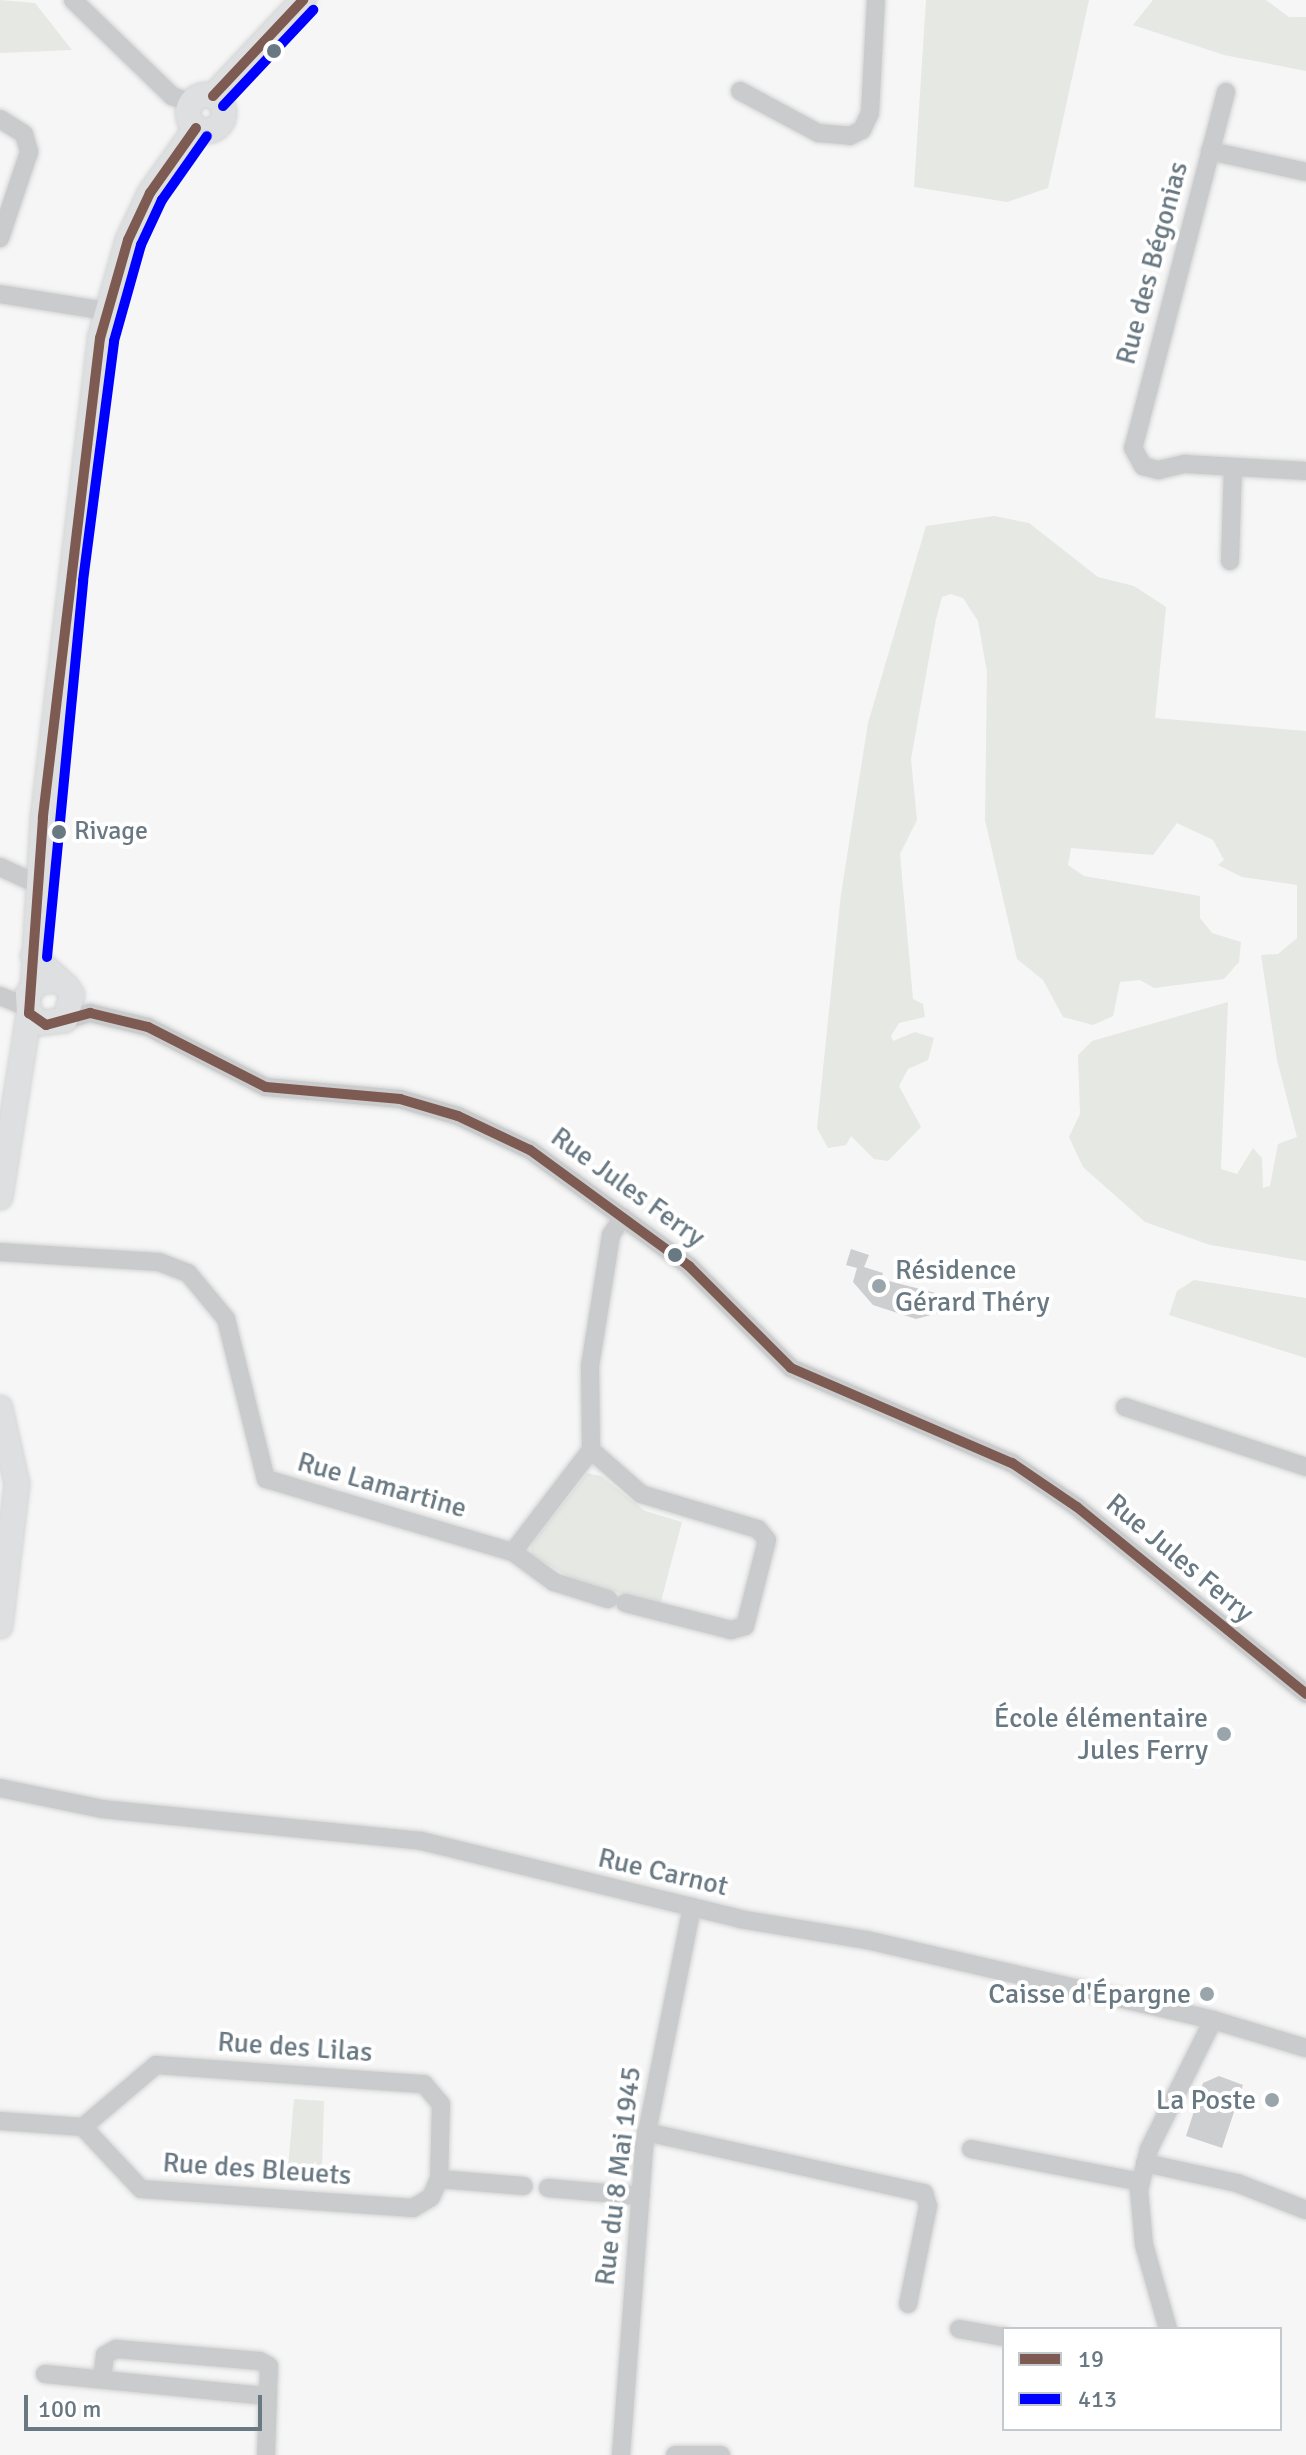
<!DOCTYPE html>
<meta charset="utf-8">
<style>
body{margin:0}
#map{position:relative;width:1306px;height:2455px;overflow:hidden;background:#f6f6f6;font-family:Signika,sans-serif}
div>[style]{position:absolute}
[style*='--x']{left:calc(var(--x)*1px);top:calc(var(--y)*1px);width:calc(var(--w)*1px);rotate:calc(var(--a)*1deg)}
.green>*{inset:0;background:#e5e8e3}
.building>*{inset:0;background:#cdcecf}
.roads{filter:drop-shadow(0 0 2px #d2d3d3) drop-shadow(0 0 2px #d2d3d3)}
.minor>*{height:18px;margin:-9px;padding:0 9px;transform-origin:9px;border-radius:9px;background:#c9cbcc}
.major>*{height:24px;margin:-12px;padding:0 12px;transform-origin:12px;border-radius:12px;background:#dedfe0}
.major>.ring{margin:-12px;padding:0;box-sizing:content-box;background:none;border:24px solid #dedfe0;border-radius:50%}
.bus-1>*{height:10px;margin:-5px;padding:0 5px;transform-origin:5px;border-radius:5px;background:#7d5a52}
.bus-2>*{height:10px;margin:-5px;padding:0 5px;transform-origin:5px;border-radius:5px;background:#00f}
.dots>*{width:22px;height:22px;translate:-50% -50%;box-sizing:border-box;border:4px solid #fff;border-radius:50%}
span{translate:-50% -50%;white-space:nowrap;text-align:center;line-height:1.15;-webkit-text-stroke:8px #fff;paint-order:stroke}
.bus-label{font-size:26px;color:#697983}
.left{translate:0 -50%;text-align:left}
.street-label{font-size:28px;color:#697983}
.poi-label{font-size:28px;color:#697983}
.right{translate:-100% -50%;text-align:right}
.legend{position:absolute;left:1002px;top:2327px;width:280px;height:104px;box-sizing:border-box;background:#fff;border:2px solid #c3c9cd;margin:0;padding:10px 14px;list-style:none;font-size:24px;color:#697983}
.legend li{display:flex;align-items:center;gap:16px;height:40px}
.legend b{width:40px;border:2px solid #c3c9cd}
.scale{position:absolute;left:24px;top:2395px;width:238px;height:36px;box-sizing:border-box;border:4px solid #697983;border-top:0;padding-left:10px;font-size:24px;line-height:28px;white-space:nowrap;color:#697983;-webkit-text-stroke:6px #fff;paint-order:stroke}
</style>
<div id="map">
<div class="green">
<div style="clip-path:polygon(0 0,35px 3px,72px 50px,0 53px)"></div>
<div style="clip-path:polygon(926px 0,1089px 0,1048px 188px,1007px 202px,914px 187px)"></div>
<div style="clip-path:polygon(1153px 0,1266px 0,1289px 17px,1306px 17px,1306px 71px,1224px 55px,1133px 25px)"></div>
<div style="clip-path:polygon(994px 516px,1029px 523px,1098px 577px,1134px 586px,1166px 607px,1155px 718px,1306px 731px,1306px 1261px,1210px 1245px,1145px 1222px,1083px 1167px,1069px 1137px,1080px 1114px,1078px 1055px,1092px 1041px,1228px 1002px,1221px 1169px,1237px 1174px,1253px 1148px,1262px 1158px,1263px 1188px,1270px 1186px,1278px 1144px,1297px 1137px,1277px 1060px,1261px 955px,1278px 954px,1297px 938px,1297px 885px,1242px 877px,1218px 865px,1224px 860px,1213px 840px,1177px 823px,1153px 855px,1071px 848px,1068px 865px,1084px 876px,1200px 896px,1200px 918px,1212px 933px,1241px 942px,1239px 962px,1224px 979px,1154px 988px,1140px 980px,1120px 982px,1113px 1016px,1093px 1025px,1063px 1017px,1043px 980px,1017px 959px,985px 820px,987px 672px,978px 621px,963px 598px,951px 594px,942px 597px,936px 619px,911px 759px,917px 820px,900px 854px,913px 999px,923px 1004px,925px 1017px,899px 1023px,891px 1036px,893px 1041px,915px 1032px,934px 1038px,928px 1060px,908px 1069px,899px 1086px,921px 1127px,888px 1161px,874px 1159px,851px 1136px,846px 1145px,828px 1148px,817px 1128px,841px 894px,868px 723px,926px 526px)"></div>
<div style="clip-path:polygon(1194px 1280px,1306px 1298px,1306px 1358px,1169px 1315px,1177px 1291px)"></div>
<div style="clip-path:polygon(587px 1473px,601px 1476px,645px 1511px,682px 1522px,660px 1605px,573px 1579px,531px 1555px,531px 1545px)"></div>
<div style="clip-path:polygon(294px 2099px,324px 2101px,322px 2166px,305px 2180px,287px 2180px)"></div>
</div>
<div class="building">
<div style="clip-path:polygon(851px 1249px,869px 1255px,864px 1267px,883px 1273px,881px 1279px,951px 1297px,946px 1311px,916px 1319px,873px 1305px,853px 1282px,857px 1268px,846px 1265px)"></div>
<div style="clip-path:polygon(1219px 2076px,1243px 2085px,1222px 2148px,1186px 2136px,1203px 2083px)"></div>
</div>
<div class="roads">
<div class="minor">
<div style="--x:73;--y:0;--w:138;--a:44.1"></div>
<div style="--x:172;--y:96;--w:20;--a:20"></div>
<div style="--x:740;--y:91;--w:89;--a:28.3"></div>
<div style="--x:818;--y:133;--w:32;--a:5"></div>
<div style="--x:850;--y:136;--w:13;--a:-27"></div>
<div style="--x:862;--y:130;--w:19;--a:-65"></div>
<div style="--x:870;--y:113;--w:113;--a:-87"></div>
<div style="--x:1226;--y:92;--w:368;--a:104.6"></div>
<div style="--x:1133;--y:448;--w:21;--a:61"></div>
<div style="--x:1143;--y:466;--w:16;--a:15"></div>
<div style="--x:1158;--y:470;--w:28;--a:-13"></div>
<div style="--x:1185;--y:464;--w:121;--a:3.3"></div>
<div style="--x:0;--y:119;--w:28;--a:32"></div>
<div style="--x:24;--y:134;--w:19;--a:74"></div>
<div style="--x:29;--y:152;--w:91;--a:108.6"></div>
<div style="--x:1210;--y:151;--w:98;--a:12.3"></div>
<div style="--x:0;--y:294;--w:107;--a:9.1"></div>
<div style="--x:1230;--y:561;--w:94;--a:-88.2"></div>
<div style="--x:0;--y:867;--w:41;--a:24.7"></div>
<div style="--x:0;--y:996;--w:29;--a:22"></div>
<div style="--x:65;--y:1020;--w:26;--a:-16"></div>
<div style="--x:90;--y:1013;--w:60;--a:13.6"></div>
<div style="--x:148;--y:1027;--w:132;--a:27"></div>
<div style="--x:266;--y:1087;--w:135;--a:5.1"></div>
<div style="--x:400;--y:1099;--w:60;--a:16.3"></div>
<div style="--x:458;--y:1116;--w:80;--a:25.3"></div>
<div style="--x:530;--y:1150;--w:197;--a:36.1"></div>
<div style="--x:689;--y:1266;--w:144;--a:45"></div>
<div style="--x:791;--y:1368;--w:241;--a:23.3"></div>
<div style="--x:1012;--y:1463;--w:78;--a:34.1"></div>
<div style="--x:1077;--y:1507;--w:296;--a:39.2"></div>
<div style="--x:623;--y:1217;--w:22;--a:124"></div>
<div style="--x:611;--y:1235;--w:133;--a:99.1"></div>
<div style="--x:590;--y:1366;--w:84;--a:89.3"></div>
<div style="--x:591;--y:1450;--w:67;--a:41.3"></div>
<div style="--x:641;--y:1494;--w:122;--a:16.7"></div>
<div style="--x:758;--y:1529;--w:14;--a:51"></div>
<div style="--x:767;--y:1540;--w:89;--a:104.3"></div>
<div style="--x:745;--y:1626;--w:15;--a:164"></div>
<div style="--x:731;--y:1630;--w:109;--a:-165.7"></div>
<div style="--x:0;--y:1252;--w:159;--a:3.6"></div>
<div style="--x:159;--y:1262;--w:31;--a:21"></div>
<div style="--x:188;--y:1273;--w:60;--a:50.4"></div>
<div style="--x:226;--y:1319;--w:165;--a:76"></div>
<div style="--x:266;--y:1479;--w:258;--a:16.5"></div>
<div style="--x:513;--y:1552;--w:51;--a:36.2"></div>
<div style="--x:554;--y:1582;--w:57;--a:17.5"></div>
<div style="--x:1125;--y:1407;--w:191;--a:18.3"></div>
<div style="--x:513;--y:1552;--w:128;--a:-52.6"></div>
<div style="--x:0;--y:1788;--w:104;--a:11.6"></div>
<div style="--x:102;--y:1809;--w:321;--a:5.7"></div>
<div style="--x:421;--y:1841;--w:328;--a:13.7"></div>
<div style="--x:740;--y:1919;--w:129;--a:9.4"></div>
<div style="--x:867;--y:1940;--w:355;--a:13"></div>
<div style="--x:1213;--y:2020;--w:97;--a:16.8"></div>
<div style="--x:0;--y:2121;--w:83;--a:4.1"></div>
<div style="--x:83;--y:2127;--w:85;--a:46.9"></div>
<div style="--x:141;--y:2189;--w:273;--a:4"></div>
<div style="--x:413;--y:2208;--w:21;--a:-31"></div>
<div style="--x:431;--y:2197;--w:20;--a:-66"></div>
<div style="--x:439;--y:2179;--w:85;--a:4.7"></div>
<div style="--x:83;--y:2127;--w:96;--a:-40.3"></div>
<div style="--x:156;--y:2065;--w:269;--a:4.1"></div>
<div style="--x:424;--y:2084;--w:26;--a:50"></div>
<div style="--x:441;--y:2104;--w:75;--a:91.5"></div>
<div style="--x:646;--y:2132;--w:285;--a:12.4"></div>
<div style="--x:924;--y:2193;--w:14;--a:73"></div>
<div style="--x:928;--y:2206;--w:100;--a:101.5"></div>
<div style="--x:971;--y:2149;--w:173;--a:11"></div>
<div style="--x:1145;--y:2163;--w:94;--a:12.3"></div>
<div style="--x:1237;--y:2183;--w:74;--a:21.4"></div>
<div style="--x:548;--y:2188;--w:93;--a:4.9"></div>
<div style="--x:959;--y:2329;--w:46;--a:10.1"></div>
<div style="--x:1168;--y:2329;--w:87;--a:-105.9"></div>
<div style="--x:1144;--y:2245;--w:55;--a:-95.2"></div>
<div style="--x:1139;--y:2190;--w:42;--a:-76.3"></div>
<div style="--x:1149;--y:2149;--w:144;--a:-63.6"></div>
<div style="--x:45;--y:2374;--w:223;--a:5.7"></div>
<div style="--x:102;--y:2379;--w:24;--a:-83"></div>
<div style="--x:105;--y:2355;--w:13;--a:-29"></div>
<div style="--x:116;--y:2349;--w:144;--a:4.8"></div>
<div style="--x:260;--y:2361;--w:10;--a:29"></div>
<div style="--x:269;--y:2366;--w:89;--a:91.9"></div>
<div style="--x:621;--y:2455;--w:309;--a:-85.7"></div>
<div style="--x:644;--y:2147;--w:245;--a:-78.7"></div>
<div style="--x:675;--y:2455;--w:46;--a:0"></div>
</div>
<div class="major">
<div class="ring" style="left:188px;top:95px;width:12px;height:12px"></div>
<div style="--x:213;--y:96;--w:132;--a:-46.8"></div>
<div style="--x:33;--y:956;--w:46;--a:42.4"></div>
<div style="--x:67;--y:987;--w:9;--a:58"></div>
<div style="--x:72;--y:995;--w:26;--a:106"></div>
<div style="--x:65;--y:1020;--w:25;--a:173"></div>
<div style="--x:40;--y:1023;--w:15;--a:-138"></div>
<div style="--x:29;--y:1013;--w:19;--a:-93"></div>
<div style="--x:28;--y:994;--w:16;--a:-50"></div>
<div style="--x:38;--y:982;--w:19;--a:-6"></div>
<div style="--x:33;--y:986;--w:168;--a:-86.6"></div>
<div style="--x:43;--y:818;--w:483;--a:-83.2"></div>
<div style="--x:100;--y:338;--w:102;--a:-74.1"></div>
<div style="--x:128;--y:240;--w:52;--a:-64.9"></div>
<div style="--x:150;--y:193;--w:80;--a:-54.7"></div>
<div style="--x:0;--y:1197;--w:186;--a:-81"></div>
<div style="--x:0;--y:1408;--w:78;--a:77.4"></div>
<div style="--x:17;--y:1484;--w:143;--a:96.8"></div>
</div>
</div>
<div class="bus-1">
<div style="--x:213;--y:96;--w:132;--a:-46.8"></div>
<div style="--x:196;--y:128;--w:80;--a:125.3"></div>
<div style="--x:150;--y:193;--w:52;--a:115.1"></div>
<div style="--x:128;--y:240;--w:102;--a:105.9"></div>
<div style="--x:100;--y:338;--w:483;--a:96.8"></div>
<div style="--x:43;--y:818;--w:196;--a:94.1"></div>
<div style="--x:29;--y:1013;--w:21;--a:35"></div>
<div style="--x:46;--y:1025;--w:46;--a:-15.3"></div>
<div style="--x:90;--y:1013;--w:60;--a:13.6"></div>
<div style="--x:148;--y:1027;--w:132;--a:27"></div>
<div style="--x:266;--y:1087;--w:135;--a:5.1"></div>
<div style="--x:400;--y:1099;--w:60;--a:16.3"></div>
<div style="--x:458;--y:1116;--w:80;--a:25.3"></div>
<div style="--x:530;--y:1150;--w:197;--a:36.1"></div>
<div style="--x:689;--y:1266;--w:144;--a:45"></div>
<div style="--x:791;--y:1368;--w:241;--a:23.3"></div>
<div style="--x:1012;--y:1463;--w:78;--a:34.1"></div>
<div style="--x:1077;--y:1507;--w:296;--a:39.2"></div>
</div>
<div class="bus-2">
<div style="--x:223;--y:106;--w:132;--a:-46.8"></div>
<div style="--x:47;--y:957;--w:378;--a:-84.5"></div>
<div style="--x:83;--y:581;--w:242;--a:-82.6"></div>
<div style="--x:114;--y:341;--w:100;--a:-74.3"></div>
<div style="--x:141;--y:245;--w:50;--a:-65"></div>
<div style="--x:162;--y:200;--w:78;--a:-54.9"></div>
</div>
<div class="dots">
<div style="left:274px;top:51px;background:#697983"></div>
<div style="left:59px;top:832px;background:#697983"></div>
<div style="left:675px;top:1255px;background:#697983"></div>
<div style="left:879px;top:1286px;background:#9aa5ab"></div>
<div style="left:1224px;top:1734px;background:#9aa5ab"></div>
<div style="left:1207px;top:1994px;background:#9aa5ab"></div>
<div style="left:1272px;top:2100px;background:#9aa5ab"></div>
</div>
<div class="bus-label">
<span class="left" style="left:74px;top:832px">Rivage</span>
</div>
<div class="street-label">
<span style="left:1152px;top:263px;rotate:-75deg">Rue des Bégonias</span>
<span style="left:628px;top:1187px;rotate:36deg">Rue Jules Ferry</span>
<span style="left:382px;top:1485px;rotate:16deg">Rue Lamartine</span>
<span style="left:1180px;top:1558px;rotate:40deg">Rue Jules Ferry</span>
<span style="left:663px;top:1872px;rotate:13deg">Rue Carnot</span>
<span style="left:295px;top:2047px;rotate:4deg">Rue des Lilas</span>
<span style="left:257px;top:2169px;rotate:4deg">Rue des Bleuets</span>
<span style="left:618px;top:2176px;rotate:-83deg">Rue du 8 Mai 1945</span>
</div>
<div class="poi-label">
<span class="left" style="left:895px;top:1286px">Résidence<br>Gérard Théry</span>
<span class="right" style="left:1208px;top:1734px">École élémentaire<br>Jules Ferry</span>
<span class="right" style="left:1191px;top:1994px">Caisse d'Épargne</span>
<span class="right" style="left:1256px;top:2100px">La Poste</span>
</div>
<ul class="legend">
<li><b style="height:10px;background:#7d5a52"></b>19</li>
<li><b style="height:10px;background:#00f"></b>413</li>
</ul>
<div class="scale">100 m</div>
</div>
